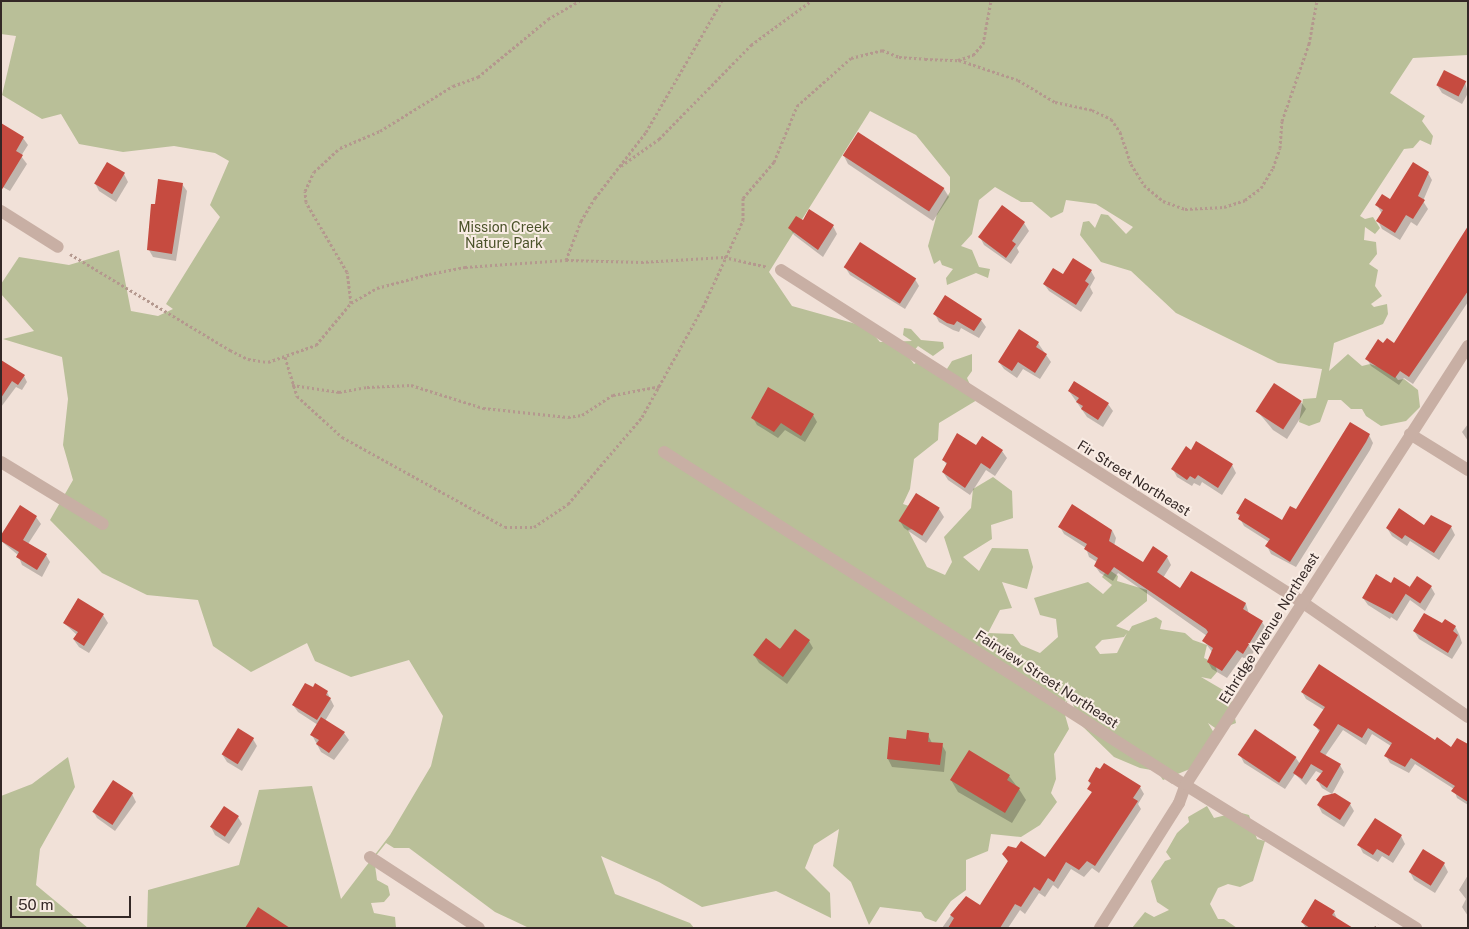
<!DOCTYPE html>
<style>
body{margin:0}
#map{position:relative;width:1469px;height:929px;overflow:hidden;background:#f1e1d8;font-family:"Public Sans",sans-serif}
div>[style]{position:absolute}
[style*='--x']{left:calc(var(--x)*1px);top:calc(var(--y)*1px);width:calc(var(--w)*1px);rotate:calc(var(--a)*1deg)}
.green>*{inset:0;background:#b9bf98}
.shadow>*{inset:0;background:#0003}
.building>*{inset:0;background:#c64b40;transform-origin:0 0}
.path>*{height:3px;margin-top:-1.5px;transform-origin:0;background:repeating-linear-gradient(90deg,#b4988e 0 2.5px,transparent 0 5px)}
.minor>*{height:12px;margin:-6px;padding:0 6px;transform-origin:6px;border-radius:6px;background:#c8afa4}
span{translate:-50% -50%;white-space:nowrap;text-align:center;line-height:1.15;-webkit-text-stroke:4px #f9ece4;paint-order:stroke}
.park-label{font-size:14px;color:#4a5229}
.street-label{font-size:14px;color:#342826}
.frame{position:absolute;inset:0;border:2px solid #342826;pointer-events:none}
.scale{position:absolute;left:10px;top:896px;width:121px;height:22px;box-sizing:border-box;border:2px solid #342826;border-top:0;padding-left:6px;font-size:15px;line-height:18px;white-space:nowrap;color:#342826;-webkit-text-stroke:4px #f9ece4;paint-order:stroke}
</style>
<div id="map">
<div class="green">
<div style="clip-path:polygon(evenodd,1px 1px,1468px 1px,1468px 55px,1413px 58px,1390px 93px,1425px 116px,1422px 121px,1433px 136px,1431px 145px,1420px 140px,1413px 148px,1404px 149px,1360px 216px,1365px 219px,1373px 217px,1380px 228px,1375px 234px,1365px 227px,1364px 240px,1376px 242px,1377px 254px,1369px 264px,1378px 270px,1375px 286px,1382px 296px,1371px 304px,1374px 307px,1387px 304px,1388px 314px,1383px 324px,1334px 343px,1329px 371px,1348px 354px,1362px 366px,1370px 364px,1391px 371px,1398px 380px,1404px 379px,1418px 390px,1420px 407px,1406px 421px,1381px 426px,1366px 416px,1362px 409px,1351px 409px,1341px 400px,1328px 400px,1320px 422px,1309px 426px,1299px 422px,1303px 399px,1316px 398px,1322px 369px,1278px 363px,1176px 313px,1131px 271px,1101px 262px,1080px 235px,1083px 222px,1089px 221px,1095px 228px,1101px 214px,1108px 215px,1126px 234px,1133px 227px,1096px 204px,1066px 200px,1063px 212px,1051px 218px,1032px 202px,1021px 202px,995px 187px,979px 200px,972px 234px,961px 246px,972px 250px,979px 267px,990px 269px,988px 278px,976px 273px,947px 285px,946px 278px,953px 269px,942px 265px,940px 260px,934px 264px,928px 246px,937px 214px,950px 192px,950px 177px,916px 135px,870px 111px,769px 272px,792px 306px,867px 327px,880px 342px,912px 341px,903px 335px,904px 328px,911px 329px,921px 340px,943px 342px,944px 348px,933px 356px,918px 346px,909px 357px,914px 364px,923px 359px,945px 372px,952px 361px,972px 354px,972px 371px,967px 378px,977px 400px,939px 423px,938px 440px,914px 459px,910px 489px,903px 504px,918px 509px,918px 528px,908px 530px,927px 567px,945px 575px,952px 562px,944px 537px,971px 508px,973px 489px,993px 477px,1012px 491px,1013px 518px,991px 525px,992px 539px,963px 557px,979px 571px,992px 548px,1028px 549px,1033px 567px,1027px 589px,1002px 582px,1012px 608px,1000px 610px,988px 633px,1013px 634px,1021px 645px,1040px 653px,1058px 637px,1056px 619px,1040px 615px,1034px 598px,1088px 582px,1103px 594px,1112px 585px,1102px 577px,1108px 569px,1118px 576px,1117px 581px,1147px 590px,1147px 601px,1116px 626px,1129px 631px,1132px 626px,1156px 617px,1162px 621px,1160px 629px,1185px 633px,1193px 640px,1207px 645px,1204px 658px,1215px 663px,1217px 672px,1211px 679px,1201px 677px,1230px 694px,1236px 723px,1218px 730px,1208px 723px,1214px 733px,1207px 762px,1163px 780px,1157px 771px,1140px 768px,1114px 757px,1078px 722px,1069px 690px,1065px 715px,1069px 729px,1054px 754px,1056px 779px,1051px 793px,1057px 802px,1040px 825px,1021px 837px,991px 834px,988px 851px,966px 860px,966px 890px,951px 901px,936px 922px,925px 918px,921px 912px,880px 907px,869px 925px,851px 882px,833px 866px,839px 829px,814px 845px,805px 868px,830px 893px,831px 918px,776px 891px,702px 907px,659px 882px,601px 856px,615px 894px,690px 923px,694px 928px,529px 928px,495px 912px,409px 848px,394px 848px,386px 843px,374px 858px,377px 880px,388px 886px,390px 895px,384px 902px,371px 903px,374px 913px,395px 917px,396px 928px,147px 928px,148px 890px,239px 865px,259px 790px,312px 786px,341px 899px,390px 835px,431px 766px,443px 716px,409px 660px,351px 677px,315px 661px,307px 643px,251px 672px,213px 646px,198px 600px,147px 595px,102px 573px,50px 520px,73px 480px,63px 445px,68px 399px,62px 357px,3px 339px,34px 331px,1px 294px,1px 284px,19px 257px,69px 265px,119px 250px,131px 311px,158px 316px,173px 309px,166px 304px,220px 217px,210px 205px,229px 161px,215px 153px,174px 146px,123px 152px,79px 144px,61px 114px,42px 119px,2px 95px,16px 36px,1px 34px,1px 1px,1127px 633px,1117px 653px,1100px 654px,1095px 647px,1102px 640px,1124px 637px,1127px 633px)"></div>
<div style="clip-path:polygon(68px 757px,75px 787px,40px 849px,36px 885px,88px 928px,1px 928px,1px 796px,32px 784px)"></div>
<div style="clip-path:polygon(1207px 806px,1214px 818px,1238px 812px,1249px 815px,1257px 839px,1265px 841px,1253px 881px,1240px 887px,1228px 884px,1218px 888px,1210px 904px,1218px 919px,1224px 919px,1237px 928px,1132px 928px,1145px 912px,1154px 917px,1169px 910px,1157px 902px,1151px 881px,1165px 861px,1171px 859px,1166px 852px,1177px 833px,1189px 822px,1188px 817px)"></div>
</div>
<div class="shadow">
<div style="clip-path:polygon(1465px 82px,1468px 93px,1462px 104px,1442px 93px,1437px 85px)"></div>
<div style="clip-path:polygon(1px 124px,23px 138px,28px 145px,21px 156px,27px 164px,10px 191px,1px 186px)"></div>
<div style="clip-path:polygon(844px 156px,944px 189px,949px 197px,933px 221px,848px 164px)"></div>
<div style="clip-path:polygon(1428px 173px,1432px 180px,1423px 201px,1428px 209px,1417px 226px,1411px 222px,1400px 240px,1382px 229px,1378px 221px,1382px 214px,1377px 205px,1390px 201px)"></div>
<div style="clip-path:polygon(124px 174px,128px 182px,116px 202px,99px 191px,95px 183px)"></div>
<div style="clip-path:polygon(182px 184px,187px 191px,176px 261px,153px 257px,149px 250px)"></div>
<div style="clip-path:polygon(1002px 207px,1024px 223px,1029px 231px,1017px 248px,1019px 252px,1011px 264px,984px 245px,980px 237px)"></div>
<div style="clip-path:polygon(833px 226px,837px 234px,823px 257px,794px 235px,790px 228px)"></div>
<div style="clip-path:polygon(1468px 229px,1468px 302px,1413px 384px,1404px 378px,1399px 385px,1371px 366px,1367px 359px,1384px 345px,1395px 344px)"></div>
<div style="clip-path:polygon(845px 267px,915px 279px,919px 286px,905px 309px,850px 275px)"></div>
<div style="clip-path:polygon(1091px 271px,1095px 278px,1090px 287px,1093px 293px,1081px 312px,1049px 291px,1044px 284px)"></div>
<div style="clip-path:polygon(935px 314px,981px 320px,986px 327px,979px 338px,961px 328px,959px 332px,953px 330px,939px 322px)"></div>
<div style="clip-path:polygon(1038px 343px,1051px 362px,1040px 379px,1023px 369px,1017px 378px,1004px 369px,999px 362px)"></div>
<div style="clip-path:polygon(1px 362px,24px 376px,27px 382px,22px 390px,16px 387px,1px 407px)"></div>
<div style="clip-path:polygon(1069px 391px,1108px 404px,1113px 411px,1103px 427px,1087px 417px)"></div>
<div style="clip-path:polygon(1301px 402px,1306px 409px,1287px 439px,1273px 430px,1258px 412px)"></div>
<div style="clip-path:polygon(813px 415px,817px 422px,805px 442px,785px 430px,778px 438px,757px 425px,753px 418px)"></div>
<div style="clip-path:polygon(1468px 424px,1468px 441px,1462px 432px)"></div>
<div style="clip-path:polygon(1369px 435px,1373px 443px,1370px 450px,1296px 567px,1271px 554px,1267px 546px,1269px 542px,1244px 526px,1237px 513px,1282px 522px,1297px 511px)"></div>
<div style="clip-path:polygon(977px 447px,1002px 451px,1007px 458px,995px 476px,986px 470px,970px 495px,948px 480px,943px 472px,947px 466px,944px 460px)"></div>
<div style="clip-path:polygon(1232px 465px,1236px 473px,1222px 495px,1202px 482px,1200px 486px,1194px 483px,1192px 486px,1177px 477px,1173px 469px)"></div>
<div style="clip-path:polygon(939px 509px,944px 517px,926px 543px,904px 528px,900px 521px)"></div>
<div style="clip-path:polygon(36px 517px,41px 524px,28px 544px,46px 555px,50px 562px,42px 577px,22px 565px,18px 555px,1px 541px)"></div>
<div style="clip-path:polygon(1060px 527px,1112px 530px,1116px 538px,1114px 546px,1143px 564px,1167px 557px,1171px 565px,1163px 578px,1180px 589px,1191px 572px,1246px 604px,1249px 614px,1262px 622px,1267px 630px,1248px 661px,1242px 657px,1227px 678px,1212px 669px,1208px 662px,1212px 652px,1204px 641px,1207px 636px,1118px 573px,1113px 581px,1100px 573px,1095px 566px,1097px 562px,1089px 557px,1086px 548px,1064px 534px)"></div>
<div style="clip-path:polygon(1424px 527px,1451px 527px,1455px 535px,1439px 560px,1410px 541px,1407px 546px,1392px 536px,1387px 528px)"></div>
<div style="clip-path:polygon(1391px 585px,1410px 590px,1431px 587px,1435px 594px,1425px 611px,1410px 600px,1397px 621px,1391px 617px,1390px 619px,1368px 605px,1363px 598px)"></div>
<div style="clip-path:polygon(79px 600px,103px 615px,108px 623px,89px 653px,79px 647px,74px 640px,77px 635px,64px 623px)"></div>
<div style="clip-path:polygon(1443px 625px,1455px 626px,1459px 634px,1462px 643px,1452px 659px,1419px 639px,1414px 631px)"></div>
<div style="clip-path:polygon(809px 641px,813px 648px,787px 684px,759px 663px,754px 655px)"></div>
<div style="clip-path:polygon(314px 689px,327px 692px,334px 706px,325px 721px,344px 733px,349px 740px,334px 760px,321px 752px,312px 735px,318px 725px,298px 712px,293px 705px)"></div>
<div style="clip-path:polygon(1302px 692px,1468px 764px,1468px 805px,1457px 798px,1454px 789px,1415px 764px,1409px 773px,1390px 763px,1386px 756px,1391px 746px,1372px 734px,1366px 745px,1343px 730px,1325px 756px,1340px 765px,1344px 772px,1332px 794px,1322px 788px,1317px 780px,1322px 774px,1316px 771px,1306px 785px,1295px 774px,1285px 789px,1244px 763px,1240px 755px,1296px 758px,1300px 764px,1320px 733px,1315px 725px,1324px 710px,1306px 699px)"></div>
<div style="clip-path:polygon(928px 735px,932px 743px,942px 745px,946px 752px,944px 772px,892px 767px,888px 759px,907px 740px)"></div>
<div style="clip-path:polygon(253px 739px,257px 746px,242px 771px,227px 762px,222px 754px)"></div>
<div style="clip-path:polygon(969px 752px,1009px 776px,1019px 789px,1026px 800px,1012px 823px,958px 792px,951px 780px)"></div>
<div style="clip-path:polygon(1089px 781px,1140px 787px,1144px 794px,1138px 804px,1141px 809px,1099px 873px,1092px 868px,1084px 877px,1071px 869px,1058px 889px,1053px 885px,1045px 897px,1039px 893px,1025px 914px,1020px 910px,1008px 928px,942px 928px,959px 904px,980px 907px,1008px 862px,1004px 854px,1046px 858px,1092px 794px)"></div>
<div style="clip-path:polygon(132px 794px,136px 802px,115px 831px,97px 818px,93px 811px)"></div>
<div style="clip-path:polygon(1350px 804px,1354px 811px,1344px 827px,1322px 813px,1318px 805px)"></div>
<div style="clip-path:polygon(238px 817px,242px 824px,229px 844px,215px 835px,211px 827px)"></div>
<div style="clip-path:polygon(1401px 836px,1405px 844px,1393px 863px,1382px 856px,1378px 862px,1363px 853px,1359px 845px)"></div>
<div style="clip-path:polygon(1444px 864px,1448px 872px,1435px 893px,1414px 880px,1410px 872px)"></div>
<div style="clip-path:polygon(1468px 875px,1468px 916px,1462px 907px,1466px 899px,1459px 890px)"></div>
<div style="clip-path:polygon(1334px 912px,1338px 921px,1349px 928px,1306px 928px,1302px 922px)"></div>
</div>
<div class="building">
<div style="left:1444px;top:70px;width:25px;height:17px;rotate:27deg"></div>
<div style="clip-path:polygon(1px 123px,24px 137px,16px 151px,23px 155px,1px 191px)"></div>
<div style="left:858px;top:132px;width:103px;height:28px;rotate:33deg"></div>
<div style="left:107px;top:162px;width:21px;height:25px;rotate:31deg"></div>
<div style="clip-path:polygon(1413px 162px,1429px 172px,1418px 196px,1425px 200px,1413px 219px,1406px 215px,1395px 233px,1376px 221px,1383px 210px,1375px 205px,1382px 194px,1390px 199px)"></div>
<div style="clip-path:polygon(158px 179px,183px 183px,172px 254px,147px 250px,151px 204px,155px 204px)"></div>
<div style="clip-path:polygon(1002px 205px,1025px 222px,1012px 241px,1016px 244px,1006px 258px,978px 237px)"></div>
<div style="clip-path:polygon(809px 209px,834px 225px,818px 250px,788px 228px,796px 216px,803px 220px)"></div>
<div style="clip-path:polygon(1468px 226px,1468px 291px,1409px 377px,1400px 371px,1395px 378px,1365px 359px,1378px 339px,1383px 343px,1387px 338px,1394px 343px)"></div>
<div style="left:860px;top:242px;width:67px;height:30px;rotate:33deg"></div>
<div style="clip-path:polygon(1073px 258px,1092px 270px,1085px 281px,1089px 284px,1076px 305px,1043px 284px,1053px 268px,1063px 274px)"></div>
<div style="clip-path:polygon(945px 295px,982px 319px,974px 331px,957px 321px,954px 325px,947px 323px,933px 314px)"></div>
<div style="clip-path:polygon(1019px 329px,1039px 342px,1036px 347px,1047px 354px,1035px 373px,1018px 362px,1012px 371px,998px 362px)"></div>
<div style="clip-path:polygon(1px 360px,25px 375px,18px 385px,12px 381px,1px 398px)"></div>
<div style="clip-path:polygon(1074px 381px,1109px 403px,1098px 420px,1081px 409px,1083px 406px,1076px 402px,1079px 398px,1068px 391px)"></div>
<div style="left:1274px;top:383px;width:33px;height:34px;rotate:33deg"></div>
<div style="clip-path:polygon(768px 387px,814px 414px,801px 436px,781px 423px,774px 432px,751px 418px)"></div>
<div style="clip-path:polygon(1350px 422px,1370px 434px,1366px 442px,1290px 562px,1265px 546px,1270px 539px,1238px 519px,1240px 515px,1236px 513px,1245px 498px,1282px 520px,1290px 506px,1296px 509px)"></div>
<div style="clip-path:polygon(957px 433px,976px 445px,982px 436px,1003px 450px,990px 469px,981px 463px,965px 488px,942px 472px,947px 463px,942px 460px)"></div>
<div style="clip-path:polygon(1196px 441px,1233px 464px,1218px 488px,1198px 475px,1195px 479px,1190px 476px,1187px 480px,1171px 469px,1186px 446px,1191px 450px)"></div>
<div style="left:916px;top:493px;width:28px;height:33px;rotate:32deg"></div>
<div style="clip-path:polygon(1072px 504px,1112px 530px,1109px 541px,1143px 562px,1153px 546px,1168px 556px,1157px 572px,1180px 588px,1191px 571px,1246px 603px,1243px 609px,1263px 621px,1243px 654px,1237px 650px,1222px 671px,1207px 662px,1213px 648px,1202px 641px,1208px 632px,1206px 629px,1114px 567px,1108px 575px,1094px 566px,1098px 558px,1084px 549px,1087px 544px,1058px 527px)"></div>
<div style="clip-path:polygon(20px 505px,37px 516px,23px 540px,47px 554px,37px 570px,16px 557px,19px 552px,1px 541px,1px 535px)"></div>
<div style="clip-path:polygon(1399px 508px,1424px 525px,1431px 515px,1452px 526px,1434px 553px,1405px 535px,1402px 539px,1386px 528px)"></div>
<div style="clip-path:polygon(1376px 574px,1391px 583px,1394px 577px,1410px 587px,1393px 614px,1362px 598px)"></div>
<div style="left:1417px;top:576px;width:18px;height:21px;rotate:34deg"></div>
<div style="clip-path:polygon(78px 598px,104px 614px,84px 646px,73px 639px,78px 632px,63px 623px)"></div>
<div style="clip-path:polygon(1424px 613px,1442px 623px,1445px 619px,1456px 626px,1453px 631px,1458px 635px,1448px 653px,1413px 631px)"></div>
<div style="clip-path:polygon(795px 629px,810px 640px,783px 677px,753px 655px,766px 638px,780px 649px)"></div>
<div style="clip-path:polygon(1319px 664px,1435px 740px,1437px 737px,1451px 747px,1457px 738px,1468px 744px,1468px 802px,1451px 791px,1455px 786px,1411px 758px,1405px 767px,1384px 756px,1392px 743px,1368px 728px,1362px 738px,1338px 724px,1320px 752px,1341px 764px,1327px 788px,1316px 780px,1323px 771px,1311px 764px,1302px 779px,1293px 773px,1320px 730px,1313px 725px,1325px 707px,1301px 692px)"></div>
<div style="clip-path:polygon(305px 683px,313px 687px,315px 683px,328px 691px,326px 695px,331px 698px,317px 720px,292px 705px)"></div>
<div style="clip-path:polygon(321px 717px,345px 732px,329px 753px,316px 744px,319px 740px,310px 735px)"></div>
<div style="left:238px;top:728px;width:19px;height:31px;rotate:32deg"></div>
<div style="left:1255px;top:729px;width:50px;height:31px;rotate:34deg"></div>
<div style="clip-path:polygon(907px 730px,929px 733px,928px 742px,943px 743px,940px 765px,887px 759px,889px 737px,906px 739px)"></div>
<div style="clip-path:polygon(969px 750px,1010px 775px,1007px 780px,1020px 788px,1005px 813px,950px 780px)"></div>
<div style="clip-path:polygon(1104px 763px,1141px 786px,1133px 798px,1138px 801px,1095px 866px,1087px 861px,1079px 870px,1066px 862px,1054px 882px,1048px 878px,1040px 891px,1034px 887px,1021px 907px,1015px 904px,1000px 928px,948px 928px,954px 918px,950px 915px,966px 896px,980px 905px,1008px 861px,1002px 854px,1008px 846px,1016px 848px,1021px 841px,1045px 857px,1092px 792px,1087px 789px,1091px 783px,1088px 781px,1096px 767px,1100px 769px)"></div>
<div style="left:113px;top:780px;width:24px;height:38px;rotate:33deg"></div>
<div style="clip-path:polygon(1335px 793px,1351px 803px,1340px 820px,1317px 805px,1323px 796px)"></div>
<div style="left:224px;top:806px;width:18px;height:25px;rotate:34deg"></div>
<div style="clip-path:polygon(1375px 818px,1402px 835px,1389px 856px,1377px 849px,1373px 855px,1357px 845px)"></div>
<div style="left:1423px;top:849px;width:26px;height:27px;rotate:32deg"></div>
<div style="clip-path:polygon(1315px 899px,1335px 911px,1332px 915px,1353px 928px,1310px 928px,1301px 922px)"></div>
<div style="clip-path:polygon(258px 907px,290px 928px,245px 928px)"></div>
</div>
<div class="path">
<div style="--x:959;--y:60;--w:62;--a:18.7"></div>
<div style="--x:1018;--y:80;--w:43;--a:30.7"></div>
<div style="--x:1055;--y:102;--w:38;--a:12"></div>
<div style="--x:1092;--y:110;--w:21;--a:25"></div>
<div style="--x:1111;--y:119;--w:16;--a:55"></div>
<div style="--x:1120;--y:132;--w:34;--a:71"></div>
<div style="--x:1131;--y:164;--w:25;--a:58"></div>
<div style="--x:1144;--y:185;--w:25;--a:40"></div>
<div style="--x:1163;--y:201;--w:23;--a:20"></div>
<div style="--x:1185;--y:209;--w:39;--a:-3"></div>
<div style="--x:1224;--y:207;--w:22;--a:-18"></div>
<div style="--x:1245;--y:200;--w:20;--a:-37"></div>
<div style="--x:1261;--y:188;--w:23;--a:-59"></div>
<div style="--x:1273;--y:168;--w:21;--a:-71"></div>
<div style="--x:1280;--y:148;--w:27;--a:-86"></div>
<div style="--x:1282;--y:121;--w:82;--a:-70.7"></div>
<div style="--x:1309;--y:44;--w:44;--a:-79.5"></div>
<div style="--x:621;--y:166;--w:47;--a:-35.4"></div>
<div style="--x:659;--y:139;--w:132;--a:-45.6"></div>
<div style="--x:751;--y:45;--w:74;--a:-36.3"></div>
<div style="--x:70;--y:254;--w:187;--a:31"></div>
<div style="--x:230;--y:350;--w:20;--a:27"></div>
<div style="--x:248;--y:359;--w:20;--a:9"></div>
<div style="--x:268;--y:362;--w:51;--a:-19.5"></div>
<div style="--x:316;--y:345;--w:55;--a:-50.2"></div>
<div style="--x:351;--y:303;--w:30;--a:-30"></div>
<div style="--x:377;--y:288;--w:54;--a:-15.1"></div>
<div style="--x:429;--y:274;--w:37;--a:-11"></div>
<div style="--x:465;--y:267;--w:101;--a:-4"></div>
<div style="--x:566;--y:260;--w:75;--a:1.5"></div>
<div style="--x:641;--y:262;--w:83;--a:-3.4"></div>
<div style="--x:724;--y:257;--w:45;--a:12.8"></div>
<div style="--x:566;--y:260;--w:42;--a:-69"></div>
<div style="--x:581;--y:221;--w:27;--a:-59"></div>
<div style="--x:595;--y:198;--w:83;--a:-52.3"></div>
<div style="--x:646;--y:132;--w:151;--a:-59.9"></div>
<div style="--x:351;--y:303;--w:31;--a:-97"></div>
<div style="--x:347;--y:272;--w:81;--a:-120.4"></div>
<div style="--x:306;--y:202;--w:11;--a:-95"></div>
<div style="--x:305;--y:191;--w:21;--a:-65"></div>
<div style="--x:314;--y:172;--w:35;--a:-43"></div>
<div style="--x:340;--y:148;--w:43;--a:-23"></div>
<div style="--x:380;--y:131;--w:86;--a:-31.7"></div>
<div style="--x:453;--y:86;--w:27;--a:-20"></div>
<div style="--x:478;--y:77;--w:91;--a:-39.6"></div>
<div style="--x:548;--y:19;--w:36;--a:-30"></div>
<div style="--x:285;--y:357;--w:41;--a:72.9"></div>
<div style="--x:297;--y:396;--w:61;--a:42.3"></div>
<div style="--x:342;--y:437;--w:186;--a:28.9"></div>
<div style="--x:505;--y:527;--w:29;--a:0"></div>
<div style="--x:534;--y:527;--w:41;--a:-34.1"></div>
<div style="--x:568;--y:504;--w:114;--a:-49.6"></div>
<div style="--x:642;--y:417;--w:126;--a:-61"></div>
<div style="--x:703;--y:307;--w:96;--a:-65.3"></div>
<div style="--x:743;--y:220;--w:22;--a:-90"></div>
<div style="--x:743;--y:198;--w:48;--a:-49.3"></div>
<div style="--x:774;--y:162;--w:61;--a:-67.7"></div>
<div style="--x:797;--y:106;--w:72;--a:-41.6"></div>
<div style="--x:851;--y:58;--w:32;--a:-14"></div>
<div style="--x:882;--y:50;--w:18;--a:22"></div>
<div style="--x:899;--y:57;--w:26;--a:4"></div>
<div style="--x:925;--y:59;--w:33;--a:2"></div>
<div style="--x:958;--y:60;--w:16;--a:-18"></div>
<div style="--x:973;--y:55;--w:15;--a:-48"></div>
<div style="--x:983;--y:44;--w:44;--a:-79.5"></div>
<div style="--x:292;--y:385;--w:48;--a:8.5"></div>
<div style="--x:339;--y:392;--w:28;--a:-10"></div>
<div style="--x:367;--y:387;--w:44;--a:-2.6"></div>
<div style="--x:411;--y:385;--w:76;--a:17.7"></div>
<div style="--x:483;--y:408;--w:85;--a:6"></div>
<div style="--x:568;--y:417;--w:14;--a:-8"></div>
<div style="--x:582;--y:415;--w:37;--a:-33"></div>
<div style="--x:613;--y:395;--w:49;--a:-10.6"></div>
<div style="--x:1375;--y:928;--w:5;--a:-53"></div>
</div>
<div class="minor">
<div style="--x:1;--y:211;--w:67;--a:32.3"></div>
<div style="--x:781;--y:270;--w:618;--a:32.51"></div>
<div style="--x:1302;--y:602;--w:202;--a:34.7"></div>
<div style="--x:1410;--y:434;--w:68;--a:31.8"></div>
<div style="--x:664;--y:452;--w:605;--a:32.59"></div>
<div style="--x:1174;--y:778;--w:285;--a:31.8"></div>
<div style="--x:1;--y:462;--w:119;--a:31.3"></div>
<div style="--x:370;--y:857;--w:130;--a:33.1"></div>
<div style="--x:1100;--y:928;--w:148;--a:-57.7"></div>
<div style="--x:1179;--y:803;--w:20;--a:-70"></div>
<div style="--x:1186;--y:784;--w:521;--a:-57.23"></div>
</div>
<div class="park-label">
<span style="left:504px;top:235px">Mission Creek<br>Nature Park</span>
</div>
<div class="street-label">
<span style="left:1134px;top:478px;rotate:32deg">Fir Street Northeast</span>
<span style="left:1269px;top:628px;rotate:-58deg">Ethridge Avenue Northeast</span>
<span style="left:1047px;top:679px;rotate:33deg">Fairview Street Northeast</span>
</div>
<div class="frame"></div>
<div class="scale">50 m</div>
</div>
